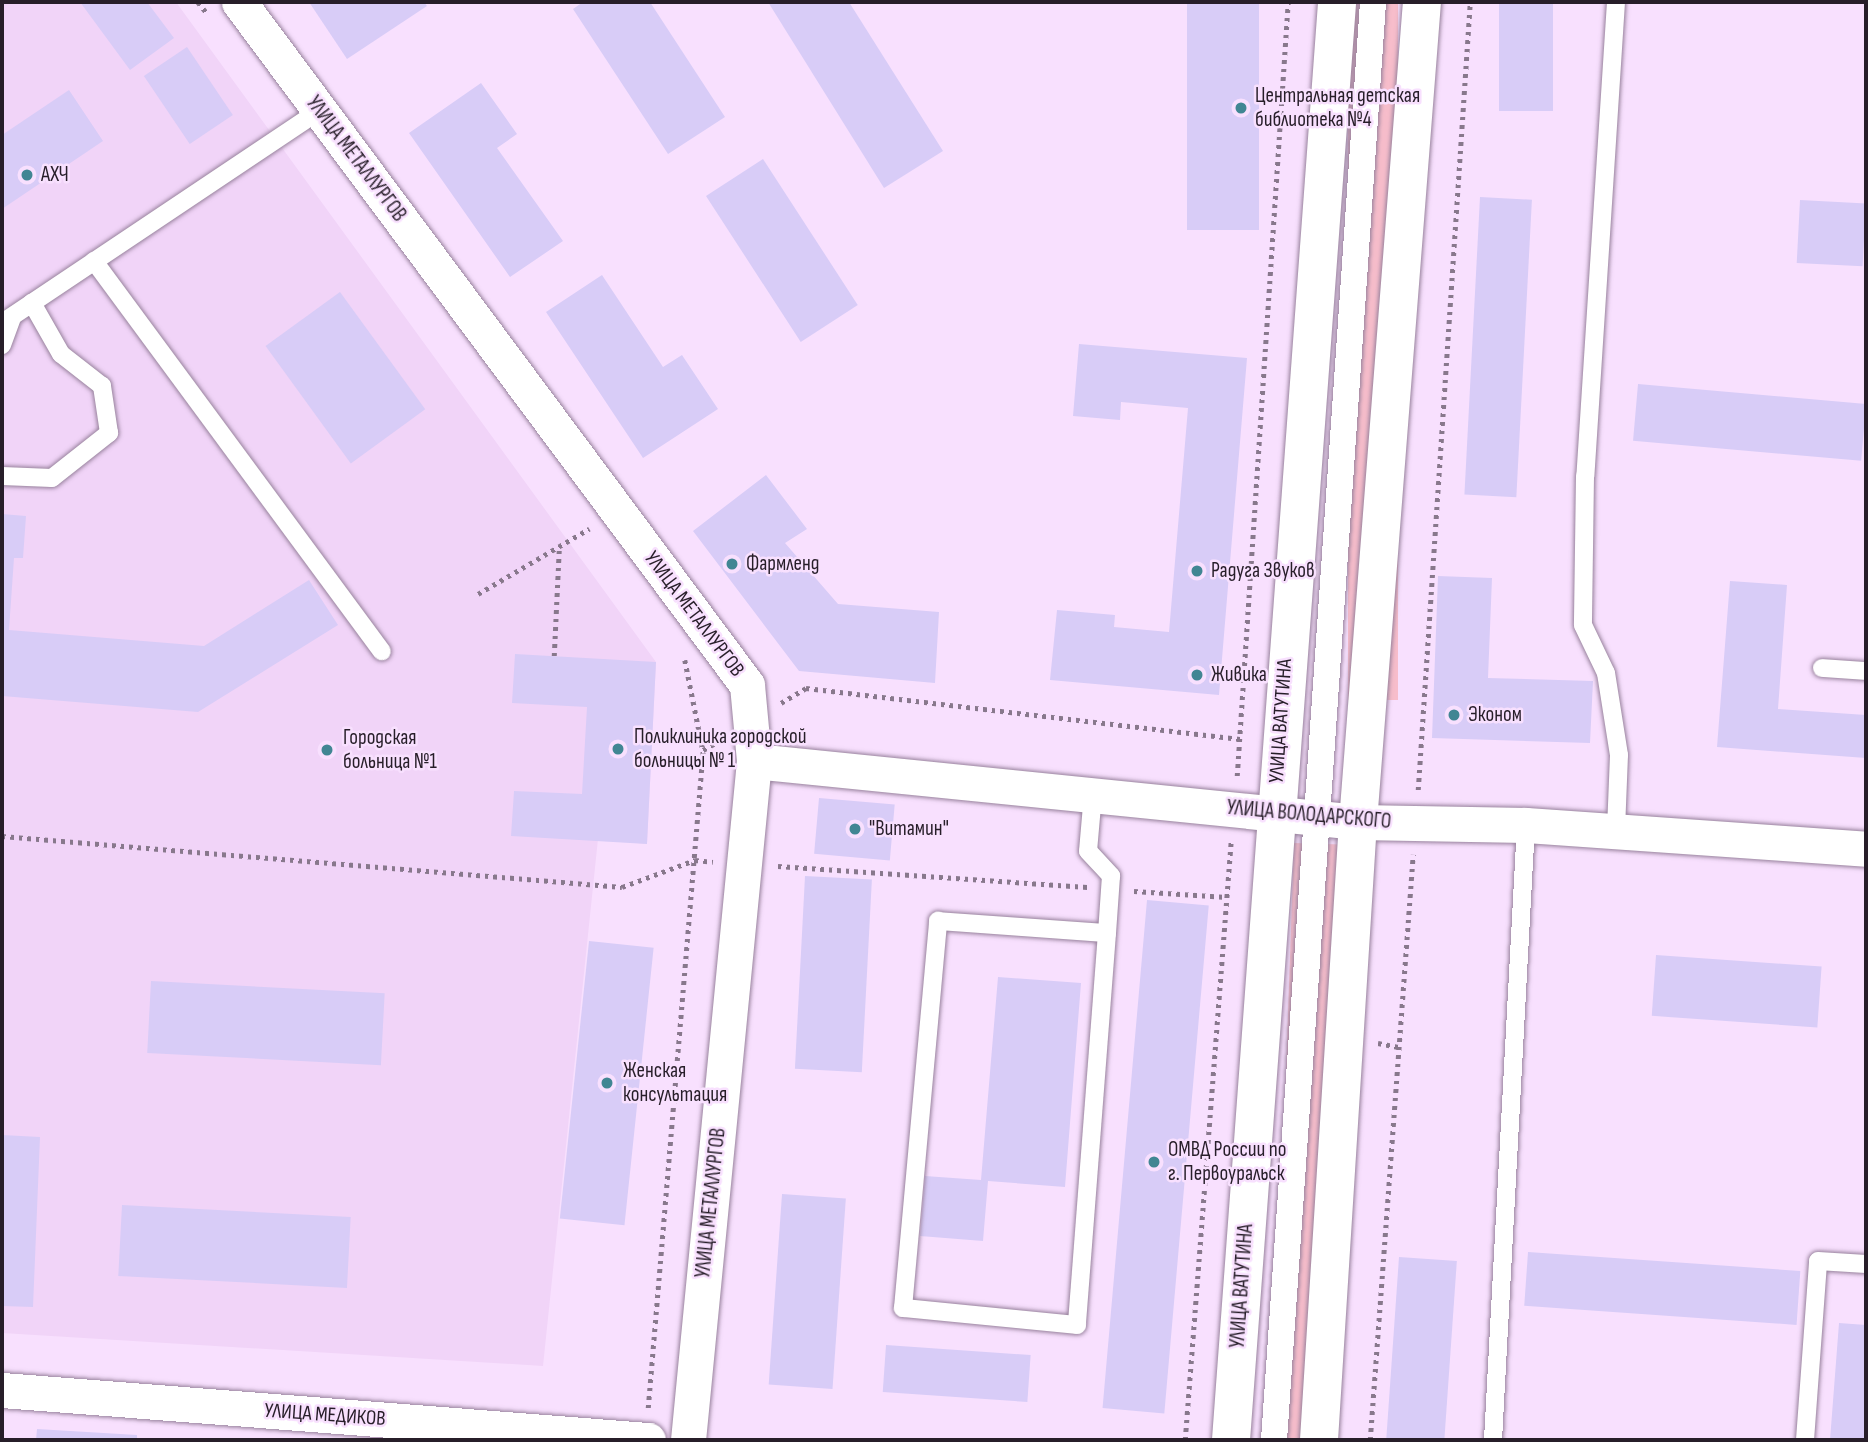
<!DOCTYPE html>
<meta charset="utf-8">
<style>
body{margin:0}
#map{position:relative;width:1868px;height:1442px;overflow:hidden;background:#f8e0fe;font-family:"Sofia Sans Condensed",sans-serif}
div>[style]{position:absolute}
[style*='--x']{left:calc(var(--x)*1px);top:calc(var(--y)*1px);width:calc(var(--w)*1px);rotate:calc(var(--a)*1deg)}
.built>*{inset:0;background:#f1d4f8}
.green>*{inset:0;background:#f7bdcb;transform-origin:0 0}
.building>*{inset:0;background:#d8ccf7;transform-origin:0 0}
.path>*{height:4.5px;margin-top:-2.25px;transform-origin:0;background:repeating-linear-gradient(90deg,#88788c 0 3.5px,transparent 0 8.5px)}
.roads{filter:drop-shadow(0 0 2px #98829d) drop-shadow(0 0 2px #98829d)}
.service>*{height:18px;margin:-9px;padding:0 9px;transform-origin:9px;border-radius:9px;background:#fff}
.pedestrian>*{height:26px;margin:-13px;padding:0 13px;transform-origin:13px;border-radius:13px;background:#fff}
.minor>*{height:35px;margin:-17.5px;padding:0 17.5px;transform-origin:17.5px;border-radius:17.5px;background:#fff}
.tertiary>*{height:38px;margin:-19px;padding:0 19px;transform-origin:19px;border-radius:19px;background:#fff}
.dots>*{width:19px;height:19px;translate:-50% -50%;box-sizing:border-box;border:4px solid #f8e0fe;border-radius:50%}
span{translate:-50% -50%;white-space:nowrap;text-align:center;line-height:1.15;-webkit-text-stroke:5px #f8e0fe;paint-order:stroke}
.poi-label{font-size:21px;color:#271e29}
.left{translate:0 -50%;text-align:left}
.street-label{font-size:21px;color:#271e29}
.frame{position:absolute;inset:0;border:4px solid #271e29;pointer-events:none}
</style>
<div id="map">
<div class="built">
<div style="clip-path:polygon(2px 2px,176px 2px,656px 662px,647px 844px,598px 839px,543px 1366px,2px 1333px)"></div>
</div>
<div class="green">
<div style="left:1348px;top:2px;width:50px;height:698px"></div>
<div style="left:1294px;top:843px;width:46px;height:599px;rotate:2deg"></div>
</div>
<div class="building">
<div style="clip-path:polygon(80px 2px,147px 2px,174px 38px,130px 70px)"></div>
<div style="clip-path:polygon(309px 2px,424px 2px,427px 6px,347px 59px)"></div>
<div style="clip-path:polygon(583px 2px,650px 2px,725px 117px,668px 154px,573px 9px)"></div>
<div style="clip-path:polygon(768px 2px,849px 2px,943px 151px,884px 188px)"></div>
<div style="left:1187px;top:2px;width:72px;height:228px"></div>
<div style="left:1499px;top:2px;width:54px;height:109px"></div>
<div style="left:187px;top:47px;width:82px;height:52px;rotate:56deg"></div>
<div style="clip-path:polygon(481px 83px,517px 134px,497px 148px,563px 241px,510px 277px,409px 133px)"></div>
<div style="clip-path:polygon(69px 90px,103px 141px,2px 209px,2px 135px)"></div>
<div style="left:763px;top:159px;width:174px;height:68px;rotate:57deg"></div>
<div style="left:1480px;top:197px;width:52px;height:298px;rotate:3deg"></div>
<div style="left:1800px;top:200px;width:66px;height:63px;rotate:3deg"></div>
<div style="clip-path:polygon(602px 275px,663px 367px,682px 355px,718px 409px,643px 458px,546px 312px)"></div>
<div style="left:340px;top:292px;width:145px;height:92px;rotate:54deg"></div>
<div style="clip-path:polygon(1079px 344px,1247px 358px,1219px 695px,1050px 680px,1057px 610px,1115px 615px,1114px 627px,1169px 632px,1188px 408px,1121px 402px,1120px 420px,1073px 416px)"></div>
<div style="left:1638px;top:384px;width:229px;height:57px;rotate:5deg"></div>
<div style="clip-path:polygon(766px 475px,807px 529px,785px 543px,838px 604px,939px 612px,935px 683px,799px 671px,693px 531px)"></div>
<div style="clip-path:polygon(2px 514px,26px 516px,23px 558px,14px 558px,9px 630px,204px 646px,309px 580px,338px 625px,198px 712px,2px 696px)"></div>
<div style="clip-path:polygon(1438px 576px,1492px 578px,1488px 678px,1593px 681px,1590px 743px,1432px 738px)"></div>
<div style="clip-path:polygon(1730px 581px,1787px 585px,1778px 709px,1866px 715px,1866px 758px,1717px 747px)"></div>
<div style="clip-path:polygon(515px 654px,656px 662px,647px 844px,511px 836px,514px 791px,582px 794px,587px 707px,512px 703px)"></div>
<div style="left:819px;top:798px;width:76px;height:56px;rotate:5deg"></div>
<div style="left:805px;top:876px;width:67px;height:193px;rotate:3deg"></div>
<div style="left:1147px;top:900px;width:62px;height:510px;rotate:5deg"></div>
<div style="left:589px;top:941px;width:65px;height:279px;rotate:6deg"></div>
<div style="left:1656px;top:955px;width:166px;height:61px;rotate:4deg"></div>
<div style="clip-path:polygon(998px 977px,1081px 983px,1065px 1187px,988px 1181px,983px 1241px,920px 1236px,925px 1176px,981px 1180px)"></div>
<div style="left:151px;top:981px;width:234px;height:72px;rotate:3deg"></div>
<div style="clip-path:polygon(2px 1135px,40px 1137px,33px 1307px,2px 1306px)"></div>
<div style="left:782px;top:1194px;width:64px;height:191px;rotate:4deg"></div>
<div style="left:122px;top:1205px;width:229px;height:71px;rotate:3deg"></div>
<div style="left:1528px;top:1252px;width:273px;height:54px;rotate:4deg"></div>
<div style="left:1399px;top:1257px;width:58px;height:184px;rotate:4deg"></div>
<div style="clip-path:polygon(1839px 1323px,1866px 1325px,1866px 1440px,1830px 1440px)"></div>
<div style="left:886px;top:1345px;width:145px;height:47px;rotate:4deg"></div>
<div style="clip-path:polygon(37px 1429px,137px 1435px,137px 1440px,36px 1440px)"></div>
</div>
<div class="path">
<div style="--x:198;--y:2;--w:13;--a:51"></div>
<div style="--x:478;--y:594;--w:129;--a:-30.4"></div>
<div style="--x:554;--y:656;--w:108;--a:-87.3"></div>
<div style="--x:685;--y:660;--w:92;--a:78.7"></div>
<div style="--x:703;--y:750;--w:20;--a:-30"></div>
<div style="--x:781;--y:703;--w:29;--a:-31"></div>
<div style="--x:806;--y:688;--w:437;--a:6.7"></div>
<div style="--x:1237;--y:776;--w:776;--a:-86.23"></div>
<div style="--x:1418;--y:790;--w:790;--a:-86.22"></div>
<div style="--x:2;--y:836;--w:622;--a:4.7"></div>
<div style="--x:622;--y:887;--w:78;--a:-20.3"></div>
<div style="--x:695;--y:860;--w:18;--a:6"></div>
<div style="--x:778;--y:866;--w:310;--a:3.9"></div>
<div style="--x:1134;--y:891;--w:93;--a:3.7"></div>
<div style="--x:1378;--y:1043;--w:21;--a:11"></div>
<div style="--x:648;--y:1408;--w:660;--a:-85.22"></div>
<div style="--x:1185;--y:1440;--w:601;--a:-85.61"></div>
<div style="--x:1370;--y:1440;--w:587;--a:-85.8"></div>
</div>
<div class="roads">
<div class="service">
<div style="--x:1616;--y:2;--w:475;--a:93.7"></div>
<div style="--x:1585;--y:476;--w:149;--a:90.8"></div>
<div style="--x:1583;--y:625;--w:53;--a:64.4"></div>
<div style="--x:1606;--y:673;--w:83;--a:81"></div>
<div style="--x:1619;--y:755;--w:76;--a:92.3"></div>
<div style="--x:94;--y:261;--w:485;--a:53.6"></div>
<div style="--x:2;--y:323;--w:383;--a:-33.8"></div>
<div style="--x:2;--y:345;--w:30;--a:-70"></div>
<div style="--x:2;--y:476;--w:50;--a:2.3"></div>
<div style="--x:52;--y:478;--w:73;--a:-38.3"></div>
<div style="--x:109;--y:433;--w:48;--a:-98.5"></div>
<div style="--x:102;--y:386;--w:52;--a:-142"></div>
<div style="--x:61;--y:354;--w:59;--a:-119.6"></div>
<div style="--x:1822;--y:668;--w:44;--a:3.9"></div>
<div style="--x:1093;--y:794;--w:57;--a:95"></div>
<div style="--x:1088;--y:851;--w:34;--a:47"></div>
<div style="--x:1111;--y:876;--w:57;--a:94"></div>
<div style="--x:1107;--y:933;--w:393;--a:94.4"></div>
<div style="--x:1077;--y:1325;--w:175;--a:-174.4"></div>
<div style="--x:903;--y:1308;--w:389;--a:-84.8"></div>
<div style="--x:938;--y:921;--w:169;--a:4.1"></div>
<div style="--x:1493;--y:1440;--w:616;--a:-86.93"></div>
<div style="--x:1805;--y:1440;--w:179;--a:-85.8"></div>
<div style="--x:1818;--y:1261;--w:48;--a:3.6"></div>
</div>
<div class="pedestrian">
<div style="--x:1274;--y:1440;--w:1441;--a:-86.06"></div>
</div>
<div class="minor">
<div style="--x:239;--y:2;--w:851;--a:53.36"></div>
<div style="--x:747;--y:685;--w:76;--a:84.7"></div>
<div style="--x:754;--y:761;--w:682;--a:95.55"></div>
<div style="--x:754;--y:761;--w:607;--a:5.77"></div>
<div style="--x:1358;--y:822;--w:168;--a:1"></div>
<div style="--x:1526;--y:825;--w:341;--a:4"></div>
<div style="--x:2;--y:1390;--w:648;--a:4.43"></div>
</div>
<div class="tertiary">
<div style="--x:1231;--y:1440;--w:1442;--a:-85.78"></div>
<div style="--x:1319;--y:1440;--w:619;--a:-86.39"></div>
<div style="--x:1358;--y:822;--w:822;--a:-85.54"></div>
</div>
</div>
<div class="dots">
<div style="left:1241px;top:108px;background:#418693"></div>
<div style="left:27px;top:175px;background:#418693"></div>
<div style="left:732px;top:564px;background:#418693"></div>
<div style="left:1197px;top:571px;background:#418693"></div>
<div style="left:1197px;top:675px;background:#418693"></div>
<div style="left:1454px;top:715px;background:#418693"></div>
<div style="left:618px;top:749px;background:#418693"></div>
<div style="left:327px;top:750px;background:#418693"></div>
<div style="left:855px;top:829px;background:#418693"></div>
<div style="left:607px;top:1083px;background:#418693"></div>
<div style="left:1154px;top:1162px;background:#418693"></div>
</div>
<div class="poi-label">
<span class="left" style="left:1255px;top:108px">Центральная детская<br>библиотека №4</span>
<span class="left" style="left:41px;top:175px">АХЧ</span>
<span class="left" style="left:746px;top:564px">Фармленд</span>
<span class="left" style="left:1211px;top:571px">Радуга Звуков</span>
<span class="left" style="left:1211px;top:675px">Живика</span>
<span class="left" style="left:1468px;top:715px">Эконом</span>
<span class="left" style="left:634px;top:749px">Поликлиника городской<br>больницы № 1</span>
<span class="left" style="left:343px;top:750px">Городская<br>больница №1</span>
<span class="left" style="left:869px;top:829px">"Витамин"</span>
<span class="left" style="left:623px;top:1083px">Женская<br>консультация</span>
<span class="left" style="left:1168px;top:1162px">ОМВД России по<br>г. Первоуральск</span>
</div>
<div class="street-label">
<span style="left:356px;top:159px;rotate:53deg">УЛИЦА МЕТАЛЛУРГОВ</span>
<span style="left:694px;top:614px;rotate:53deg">УЛИЦА МЕТАЛЛУРГОВ</span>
<span style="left:1281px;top:721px;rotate:-86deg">УЛИЦА ВАТУТИНА</span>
<span style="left:1309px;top:815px;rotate:5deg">УЛИЦА ВОЛОДАРСКОГО</span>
<span style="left:711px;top:1203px;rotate:-84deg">УЛИЦА МЕТАЛЛУРГОВ</span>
<span style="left:1242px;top:1286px;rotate:-86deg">УЛИЦА ВАТУТИНА</span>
<span style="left:325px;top:1415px;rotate:4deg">УЛИЦА МЕДИКОВ</span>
</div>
<div class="frame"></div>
</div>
